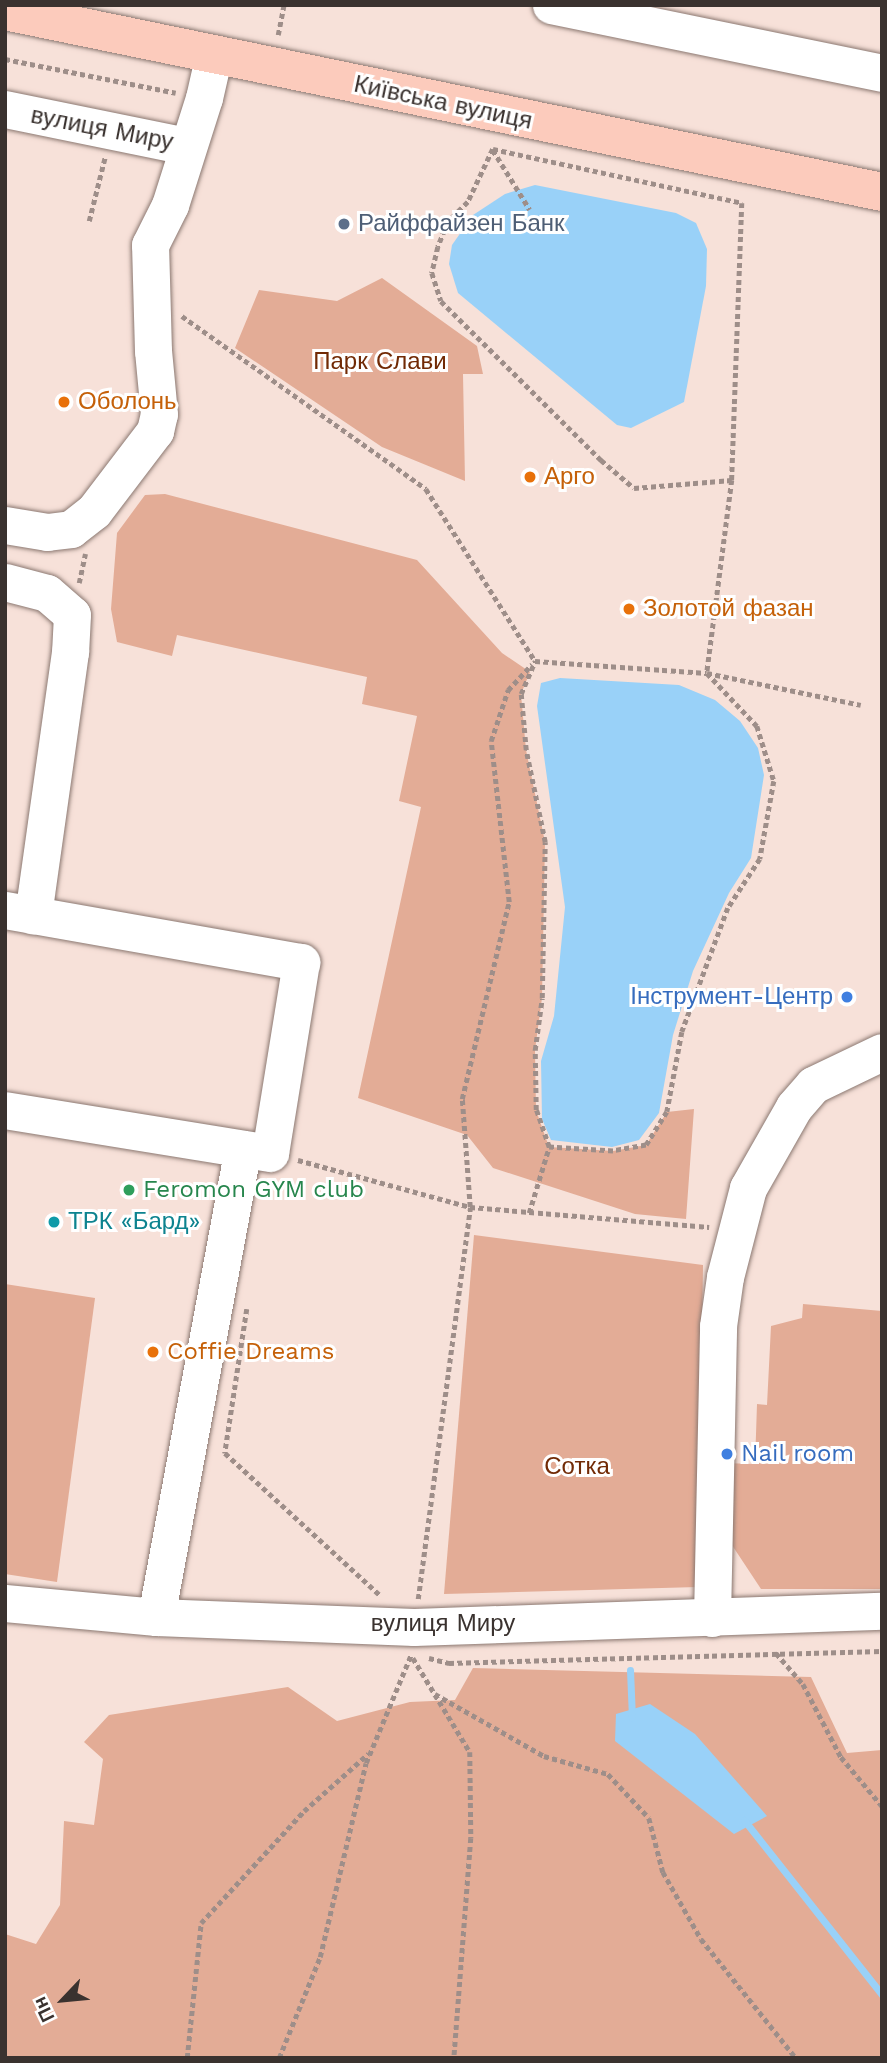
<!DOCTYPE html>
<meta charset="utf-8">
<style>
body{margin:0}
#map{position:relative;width:887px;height:2063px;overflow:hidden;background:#f7e1d9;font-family:"Work Sans",sans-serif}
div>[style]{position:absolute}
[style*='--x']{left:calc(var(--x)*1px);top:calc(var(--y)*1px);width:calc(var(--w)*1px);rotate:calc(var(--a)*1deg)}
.green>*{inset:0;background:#e3ac96}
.water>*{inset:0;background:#99d1f8}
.stream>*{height:7px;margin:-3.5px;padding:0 3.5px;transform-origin:3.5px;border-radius:3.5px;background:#99d1f8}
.path>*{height:4.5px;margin-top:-2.25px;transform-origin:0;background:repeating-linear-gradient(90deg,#9e8e89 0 5px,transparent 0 8.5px)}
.roads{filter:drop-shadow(0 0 2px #8b7871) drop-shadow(0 0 2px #8b7871)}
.minor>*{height:37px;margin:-18.5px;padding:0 18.5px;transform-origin:18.5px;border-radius:18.5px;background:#fff}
.major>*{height:38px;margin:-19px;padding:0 19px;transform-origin:19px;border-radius:19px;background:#fccbbc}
.dots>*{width:19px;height:19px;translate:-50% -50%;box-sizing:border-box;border:4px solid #fff;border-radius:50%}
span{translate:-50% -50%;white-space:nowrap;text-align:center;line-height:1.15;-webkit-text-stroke:6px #fff;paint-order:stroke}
.street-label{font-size:24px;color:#3a322f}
.service-label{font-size:24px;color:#4e5e75}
.left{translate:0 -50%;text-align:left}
.park-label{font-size:24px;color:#712a05}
.food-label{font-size:24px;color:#c56008}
.shop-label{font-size:24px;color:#366cbe}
.right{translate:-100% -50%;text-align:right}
.leisure-label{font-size:24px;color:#27864d}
.culture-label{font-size:24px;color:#0d838f}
.frame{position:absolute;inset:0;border:7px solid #3a322f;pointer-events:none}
.north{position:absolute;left:28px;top:1965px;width:70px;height:70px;-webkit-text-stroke:5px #fff;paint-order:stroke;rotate:244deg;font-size:19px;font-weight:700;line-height:28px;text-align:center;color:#3a322f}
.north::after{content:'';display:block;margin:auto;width:24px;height:32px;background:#3a322f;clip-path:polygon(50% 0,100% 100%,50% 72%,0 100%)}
</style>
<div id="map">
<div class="green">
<div style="clip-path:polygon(382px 278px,477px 346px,483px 374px,463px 374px,465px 481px,382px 447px,235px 348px,259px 290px,337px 301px)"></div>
<div style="clip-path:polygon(165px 494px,417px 560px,502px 653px,530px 672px,521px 694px,526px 750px,545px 842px,542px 998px,535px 1050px,536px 1110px,549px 1147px,613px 1151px,646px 1145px,667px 1112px,694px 1109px,686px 1219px,635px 1214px,493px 1168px,467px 1135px,358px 1098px,421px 807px,399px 801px,417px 716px,362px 704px,367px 677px,177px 635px,172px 656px,117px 642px,111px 609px,117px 533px,145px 495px)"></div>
<div style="clip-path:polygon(474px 1235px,703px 1265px,698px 1587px,444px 1594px)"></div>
<div style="clip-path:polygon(5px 1284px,95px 1298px,57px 1582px,5px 1574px)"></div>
<div style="clip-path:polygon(803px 1304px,882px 1311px,882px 1589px,761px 1589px,724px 1533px,722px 1463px,755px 1464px,757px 1404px,767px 1405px,771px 1326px,802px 1318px)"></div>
<div style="clip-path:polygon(473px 1668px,811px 1677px,847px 1753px,882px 1750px,882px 2058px,5px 2058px,5px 1934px,36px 1944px,60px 1905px,64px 1821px,94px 1825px,103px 1759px,84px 1742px,109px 1715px,288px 1687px,337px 1721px,410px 1702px,455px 1700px)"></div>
</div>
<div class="water">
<div style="clip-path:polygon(535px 185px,676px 213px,696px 223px,707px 249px,706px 286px,684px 402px,631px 428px,617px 425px,458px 293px,449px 264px,452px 245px,473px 215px,505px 194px)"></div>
<div style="clip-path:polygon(560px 678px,679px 685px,715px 700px,740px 721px,758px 748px,764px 775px,751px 858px,729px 893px,693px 971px,673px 1035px,659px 1113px,639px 1140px,612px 1147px,551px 1140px,542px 1119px,541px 1061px,554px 1016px,565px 907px,537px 706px,541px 683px)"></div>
<div style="clip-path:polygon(650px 1704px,695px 1734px,767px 1816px,734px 1834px,615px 1741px,616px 1714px)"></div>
</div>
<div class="stream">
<div style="--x:630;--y:1670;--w:48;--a:87.6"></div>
<div style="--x:744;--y:1820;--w:223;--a:51.7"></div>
</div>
<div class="path">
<div style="--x:278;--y:35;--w:31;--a:-79"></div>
<div style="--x:5;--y:59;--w:174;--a:11.2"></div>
<div style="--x:493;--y:149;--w:255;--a:12.2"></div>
<div style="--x:742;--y:203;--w:277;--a:92.1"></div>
<div style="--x:732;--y:480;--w:195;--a:97.4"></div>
<div style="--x:707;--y:673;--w:73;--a:46.7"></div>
<div style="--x:757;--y:726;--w:58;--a:72.8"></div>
<div style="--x:774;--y:781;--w:79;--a:100.2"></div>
<div style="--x:760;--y:859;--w:59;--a:123.1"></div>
<div style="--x:728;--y:908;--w:132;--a:110.4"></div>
<div style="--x:682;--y:1032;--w:81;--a:100.6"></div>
<div style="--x:667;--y:1112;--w:39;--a:122"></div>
<div style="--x:646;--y:1145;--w:34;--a:170"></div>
<div style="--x:613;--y:1151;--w:64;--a:-176.4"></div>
<div style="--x:549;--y:1147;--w:39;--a:-109"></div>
<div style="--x:536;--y:1110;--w:60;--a:-91"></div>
<div style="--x:535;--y:1050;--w:52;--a:-82.3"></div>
<div style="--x:542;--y:998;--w:156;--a:-88.9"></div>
<div style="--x:545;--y:842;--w:94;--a:-101.7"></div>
<div style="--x:526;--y:750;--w:56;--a:-95.1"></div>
<div style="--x:521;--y:694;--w:36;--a:-67"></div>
<div style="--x:493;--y:149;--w:59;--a:115.3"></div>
<div style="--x:468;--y:202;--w:28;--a:135"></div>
<div style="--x:448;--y:222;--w:27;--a:112"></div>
<div style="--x:438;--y:247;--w:27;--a:103"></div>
<div style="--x:432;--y:273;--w:29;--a:72"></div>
<div style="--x:441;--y:301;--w:226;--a:44.8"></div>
<div style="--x:601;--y:460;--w:43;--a:40.3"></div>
<div style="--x:634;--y:488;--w:98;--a:-4.7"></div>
<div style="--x:493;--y:150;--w:70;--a:58.3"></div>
<div style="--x:89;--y:221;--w:66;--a:-76"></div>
<div style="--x:182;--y:316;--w:299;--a:35.3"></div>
<div style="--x:426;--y:489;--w:204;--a:57.6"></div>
<div style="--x:535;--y:661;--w:172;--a:4"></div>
<div style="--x:707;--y:673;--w:157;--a:11.7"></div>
<div style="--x:79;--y:583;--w:30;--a:-78"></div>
<div style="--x:298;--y:1160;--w:178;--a:15.3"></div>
<div style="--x:470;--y:1207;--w:240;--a:4.8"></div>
<div style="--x:529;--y:1213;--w:69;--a:-73.1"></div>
<div style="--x:247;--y:1309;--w:146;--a:98.7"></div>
<div style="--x:225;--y:1453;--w:210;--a:42.5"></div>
<div style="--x:418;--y:1599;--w:395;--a:-82.4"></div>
<div style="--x:470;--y:1207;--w:108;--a:-94.2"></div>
<div style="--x:462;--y:1099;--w:203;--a:-76.6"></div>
<div style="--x:509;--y:902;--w:162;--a:-96.4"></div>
<div style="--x:491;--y:741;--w:54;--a:-71.6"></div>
<div style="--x:508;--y:690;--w:35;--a:-47"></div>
<div style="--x:776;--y:1653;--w:41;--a:48.9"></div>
<div style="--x:803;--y:1684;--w:82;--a:62.5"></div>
<div style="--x:841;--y:1757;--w:64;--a:50.1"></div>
<div style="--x:413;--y:1658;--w:110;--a:58.8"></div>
<div style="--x:470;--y:1752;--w:86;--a:89.3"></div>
<div style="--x:471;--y:1838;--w:221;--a:94.4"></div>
<div style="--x:429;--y:1658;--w:21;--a:14"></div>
<div style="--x:449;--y:1663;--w:433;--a:-1.6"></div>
<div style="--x:435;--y:1694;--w:125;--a:29.6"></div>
<div style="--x:544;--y:1756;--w:66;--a:15.7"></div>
<div style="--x:608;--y:1774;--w:60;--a:47"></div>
<div style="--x:649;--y:1818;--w:56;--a:75.5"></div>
<div style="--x:663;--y:1872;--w:77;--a:60.4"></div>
<div style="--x:701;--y:1939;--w:152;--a:51.4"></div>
<div style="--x:187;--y:2058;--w:136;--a:-84.1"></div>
<div style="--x:201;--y:1923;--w:152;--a:-47.4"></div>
<div style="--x:304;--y:1811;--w:86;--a:-41.7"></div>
<div style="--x:279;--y:2058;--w:109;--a:-67.9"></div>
<div style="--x:320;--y:1957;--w:199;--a:-76.7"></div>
<div style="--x:366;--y:1763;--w:117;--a:-67.4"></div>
</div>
<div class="roads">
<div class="minor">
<div style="--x:551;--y:5;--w:338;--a:11.6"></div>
<div style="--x:5;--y:109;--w:186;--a:11.5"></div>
<div style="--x:5;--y:525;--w:43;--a:9.5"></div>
<div style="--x:47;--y:532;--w:24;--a:-7"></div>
<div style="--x:71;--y:529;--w:29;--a:-38"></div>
<div style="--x:94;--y:511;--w:101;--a:-52.7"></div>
<div style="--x:155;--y:431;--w:17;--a:-77"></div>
<div style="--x:159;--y:414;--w:63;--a:-95.4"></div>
<div style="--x:153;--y:351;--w:106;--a:-91.6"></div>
<div style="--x:150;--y:245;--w:45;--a:-63.4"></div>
<div style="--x:170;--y:205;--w:112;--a:-72.4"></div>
<div style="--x:204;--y:98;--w:45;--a:-77.2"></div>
<div style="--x:5;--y:582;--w:43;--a:14.7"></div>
<div style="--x:47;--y:593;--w:33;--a:41"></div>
<div style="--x:72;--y:615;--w:37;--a:93"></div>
<div style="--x:70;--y:652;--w:266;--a:98"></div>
<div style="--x:5;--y:910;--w:301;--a:10"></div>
<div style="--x:301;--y:962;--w:193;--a:99.2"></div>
<div style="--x:270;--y:1153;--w:268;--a:-170.8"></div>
<div style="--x:5;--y:1603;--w:152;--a:5.3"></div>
<div style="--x:156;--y:1617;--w:258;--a:2.2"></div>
<div style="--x:414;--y:1627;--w:468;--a:-2"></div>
<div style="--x:156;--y:1617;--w:476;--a:-79.5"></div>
<div style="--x:712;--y:1618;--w:292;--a:-88.8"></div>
<div style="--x:718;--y:1326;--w:49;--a:-81.9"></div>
<div style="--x:725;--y:1277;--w:92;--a:-75.5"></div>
<div style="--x:748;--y:1188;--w:93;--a:-60.4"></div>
<div style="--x:794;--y:1107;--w:29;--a:-49"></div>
<div style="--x:813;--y:1085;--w:76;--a:-25.6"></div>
</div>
<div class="major">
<div style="--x:5;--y:11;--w:895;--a:11.66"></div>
</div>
</div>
<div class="dots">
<div style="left:344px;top:224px;background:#5c6f8a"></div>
<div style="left:64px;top:402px;background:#e8710a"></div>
<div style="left:530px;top:477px;background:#e8710a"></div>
<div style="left:629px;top:609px;background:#e8710a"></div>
<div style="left:847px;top:997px;background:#3f7fe0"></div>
<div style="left:129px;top:1190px;background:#2e9e5b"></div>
<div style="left:54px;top:1222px;background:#0f9aa8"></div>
<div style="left:153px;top:1352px;background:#e8710a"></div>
<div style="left:727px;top:1454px;background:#3f7fe0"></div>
</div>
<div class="street-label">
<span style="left:443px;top:103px;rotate:12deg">Київська вулиця</span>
<span style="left:102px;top:129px;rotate:11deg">вулиця Миру</span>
<span style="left:443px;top:1624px">вулиця Миру</span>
</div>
<div class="service-label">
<span class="left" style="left:358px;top:224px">Райффайзен Банк</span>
</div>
<div class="park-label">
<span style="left:380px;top:362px">Парк Слави</span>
<span style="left:577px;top:1467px">Сотка</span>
</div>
<div class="food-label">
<span class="left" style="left:78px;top:402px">Оболонь</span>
<span class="left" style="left:544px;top:477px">Арго</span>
<span class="left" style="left:643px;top:609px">Золотой фазан</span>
<span class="left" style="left:167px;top:1352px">Coffie Dreams</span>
</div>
<div class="shop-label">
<span class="right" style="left:833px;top:997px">Інструмент-Центр</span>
<span class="left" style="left:741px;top:1454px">Nail room</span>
</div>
<div class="leisure-label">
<span class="left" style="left:143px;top:1190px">Feromon GYM club</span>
</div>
<div class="culture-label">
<span class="left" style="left:68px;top:1222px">ТРК «Бард»</span>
</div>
<div class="frame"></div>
<div class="north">Пн</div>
</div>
